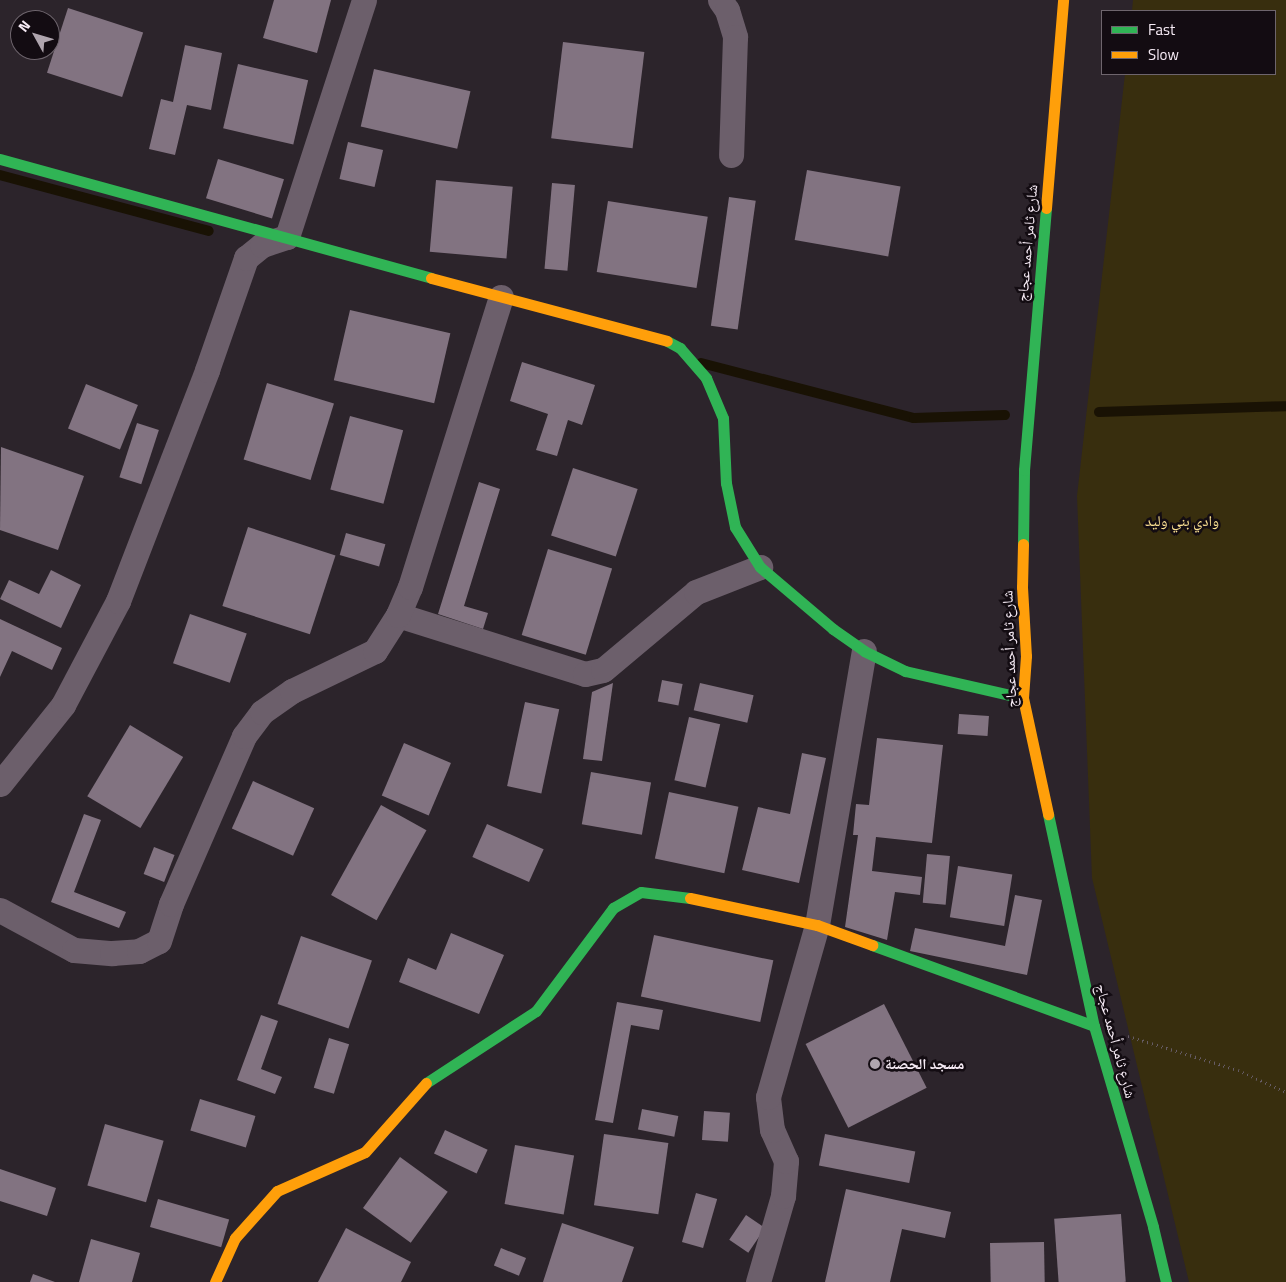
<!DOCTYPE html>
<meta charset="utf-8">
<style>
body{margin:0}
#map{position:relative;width:1286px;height:1282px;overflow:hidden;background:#2c242b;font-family:"Titillium Web","Noto Naskh Arabic",sans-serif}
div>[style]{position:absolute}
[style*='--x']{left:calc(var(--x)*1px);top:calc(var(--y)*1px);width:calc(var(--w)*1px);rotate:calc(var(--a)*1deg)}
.green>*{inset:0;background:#382e0e}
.stream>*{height:10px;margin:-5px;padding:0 5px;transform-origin:5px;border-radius:5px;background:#191204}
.building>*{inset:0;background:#827381;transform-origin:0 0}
.path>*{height:3px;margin-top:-1.5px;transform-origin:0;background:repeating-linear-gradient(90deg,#665c65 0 1px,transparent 0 5px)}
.street>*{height:25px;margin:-12.5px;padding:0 12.5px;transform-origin:12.5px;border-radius:12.5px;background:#6c5f6b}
.fast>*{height:11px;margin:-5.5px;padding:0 5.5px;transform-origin:5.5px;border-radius:5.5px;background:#30b455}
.slow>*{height:11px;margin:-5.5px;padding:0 5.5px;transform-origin:5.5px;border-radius:5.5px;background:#ff9f0a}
.dots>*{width:14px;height:14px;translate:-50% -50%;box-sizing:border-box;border:2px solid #130c12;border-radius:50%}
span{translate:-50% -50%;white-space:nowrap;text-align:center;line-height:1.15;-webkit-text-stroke:5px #130c12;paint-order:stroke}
.street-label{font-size:15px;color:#f6ebf5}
.park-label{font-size:15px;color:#fde292}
.poi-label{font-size:15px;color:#f6ebf5;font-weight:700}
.left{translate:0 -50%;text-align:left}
.legend{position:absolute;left:1101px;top:10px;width:175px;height:65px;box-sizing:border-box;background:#130c12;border:1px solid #6e656d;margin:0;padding:6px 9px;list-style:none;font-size:15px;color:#f6ebf5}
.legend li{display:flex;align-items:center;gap:10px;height:25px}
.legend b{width:25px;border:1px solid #6e656d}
.north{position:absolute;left:10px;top:10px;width:50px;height:50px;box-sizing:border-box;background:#130c12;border:1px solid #6e656d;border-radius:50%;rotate:309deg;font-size:14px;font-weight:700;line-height:20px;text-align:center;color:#f6ebf5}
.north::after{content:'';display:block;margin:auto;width:18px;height:22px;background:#afa5ae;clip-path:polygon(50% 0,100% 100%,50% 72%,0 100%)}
</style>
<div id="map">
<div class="green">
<div style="clip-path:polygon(1133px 0,1286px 0,1286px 1282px,1189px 1282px,1092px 878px,1077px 496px,1125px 74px,1275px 74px,1275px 11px,1132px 11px)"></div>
</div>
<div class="stream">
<div style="--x:0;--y:175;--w:216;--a:15"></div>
<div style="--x:701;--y:363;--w:220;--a:14.5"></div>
<div style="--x:914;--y:418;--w:91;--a:-1.9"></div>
<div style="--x:1099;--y:412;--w:187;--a:-1.8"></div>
</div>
<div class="building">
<div style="clip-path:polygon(274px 0,331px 0,317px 53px,263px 38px)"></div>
<div style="left:68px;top:8px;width:79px;height:68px;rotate:18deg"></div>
<div style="left:563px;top:42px;width:82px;height:97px;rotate:7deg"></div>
<div style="clip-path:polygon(185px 45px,222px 53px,211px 110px,187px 105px,175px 155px,149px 149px,161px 99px,173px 102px)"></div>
<div style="left:238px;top:64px;width:72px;height:66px;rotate:13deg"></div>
<div style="left:374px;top:69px;width:99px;height:59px;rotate:13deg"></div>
<div style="left:348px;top:142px;width:36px;height:38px;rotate:13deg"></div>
<div style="left:218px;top:159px;width:69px;height:41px;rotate:17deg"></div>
<div style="left:807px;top:170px;width:95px;height:71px;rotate:10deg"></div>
<div style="left:436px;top:180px;width:77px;height:72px;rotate:5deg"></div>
<div style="left:552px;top:183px;width:23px;height:86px;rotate:5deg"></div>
<div style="left:729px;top:197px;width:27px;height:130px;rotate:8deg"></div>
<div style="left:608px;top:201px;width:101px;height:72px;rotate:9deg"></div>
<div style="left:350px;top:310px;width:103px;height:72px;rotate:13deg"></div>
<div style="clip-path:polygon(522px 362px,595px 385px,582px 425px,568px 420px,557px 456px,536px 450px,548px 414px,510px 401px)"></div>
<div style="left:267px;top:383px;width:70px;height:80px;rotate:17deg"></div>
<div style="left:86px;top:384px;width:56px;height:48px;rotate:22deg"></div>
<div style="left:350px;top:416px;width:55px;height:76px;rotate:15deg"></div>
<div style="left:137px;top:423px;width:23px;height:57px;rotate:18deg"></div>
<div style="clip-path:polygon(1px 447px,84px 476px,58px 550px,0 530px)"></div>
<div style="left:573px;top:468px;width:68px;height:71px;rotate:18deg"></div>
<div style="clip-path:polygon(479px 482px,500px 489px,464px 606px,488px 613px,483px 629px,438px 614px)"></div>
<div style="left:248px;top:527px;width:92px;height:83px;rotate:18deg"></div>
<div style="left:346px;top:533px;width:41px;height:23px;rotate:16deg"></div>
<div style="left:548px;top:549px;width:67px;height:90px;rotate:17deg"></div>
<div style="clip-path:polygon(51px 570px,81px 585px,61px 628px,0 599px,9px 580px,39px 594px)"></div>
<div style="left:190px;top:614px;width:60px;height:52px;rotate:19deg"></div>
<div style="clip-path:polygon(0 619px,62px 648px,52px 670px,12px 651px,0 677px)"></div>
<div style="left:662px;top:680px;width:21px;height:22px;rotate:11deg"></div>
<div style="clip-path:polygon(613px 683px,602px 761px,583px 759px,592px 692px)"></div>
<div style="left:700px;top:683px;width:55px;height:28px;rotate:13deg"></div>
<div style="left:525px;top:702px;width:35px;height:86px;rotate:12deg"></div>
<div style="left:959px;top:714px;width:30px;height:20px;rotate:4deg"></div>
<div style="left:689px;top:717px;width:32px;height:65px;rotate:13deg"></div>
<div style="left:130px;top:725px;width:62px;height:83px;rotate:31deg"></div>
<div style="clip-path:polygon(877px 738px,943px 745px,932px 843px,876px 837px,872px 871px,922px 877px,920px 895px,895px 892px,887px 940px,845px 927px,858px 835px,853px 835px,856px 804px,869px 805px)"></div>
<div style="left:404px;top:743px;width:51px;height:57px;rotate:23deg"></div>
<div style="clip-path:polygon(802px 753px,826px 758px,799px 883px,742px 870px,758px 807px,790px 814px)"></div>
<div style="left:591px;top:772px;width:61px;height:53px;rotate:10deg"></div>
<div style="left:253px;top:781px;width:67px;height:52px;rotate:24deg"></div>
<div style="left:669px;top:792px;width:71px;height:68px;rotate:12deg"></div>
<div style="left:381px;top:805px;width:52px;height:103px;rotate:29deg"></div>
<div style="clip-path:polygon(84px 814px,101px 820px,74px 892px,126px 912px,119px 928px,51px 902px)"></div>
<div style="left:487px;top:824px;width:62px;height:36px;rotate:24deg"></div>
<div style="left:154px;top:847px;width:22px;height:29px;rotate:21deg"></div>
<div style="left:927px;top:854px;width:23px;height:49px;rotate:5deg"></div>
<div style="left:958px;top:866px;width:55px;height:52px;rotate:9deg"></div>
<div style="clip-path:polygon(1015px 895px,1042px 900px,1027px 975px,910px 951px,915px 928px,1005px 946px)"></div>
<div style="clip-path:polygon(451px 933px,504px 955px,479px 1014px,399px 982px,408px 958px,436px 970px)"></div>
<div style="left:654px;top:935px;width:122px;height:63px;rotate:12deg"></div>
<div style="left:301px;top:936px;width:75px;height:72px;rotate:19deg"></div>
<div style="clip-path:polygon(617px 1002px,663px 1010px,659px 1030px,631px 1025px,613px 1123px,595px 1120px)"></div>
<div style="left:884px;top:1004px;width:94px;height:88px;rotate:63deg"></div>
<div style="clip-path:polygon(261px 1015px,278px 1021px,261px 1069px,282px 1077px,275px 1094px,237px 1080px)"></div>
<div style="left:329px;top:1038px;width:21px;height:52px;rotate:17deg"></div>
<div style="left:200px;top:1099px;width:58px;height:33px;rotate:17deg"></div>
<div style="left:642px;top:1109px;width:37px;height:21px;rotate:11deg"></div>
<div style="left:704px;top:1111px;width:26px;height:29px;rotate:4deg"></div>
<div style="left:105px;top:1124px;width:61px;height:64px;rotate:16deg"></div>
<div style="left:445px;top:1130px;width:47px;height:26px;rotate:25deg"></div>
<div style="left:604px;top:1134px;width:65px;height:72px;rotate:8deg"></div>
<div style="left:825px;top:1134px;width:92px;height:32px;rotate:11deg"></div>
<div style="left:515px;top:1145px;width:60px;height:60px;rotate:10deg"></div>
<div style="left:400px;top:1157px;width:59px;height:63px;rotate:36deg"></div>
<div style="clip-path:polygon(0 1169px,56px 1188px,47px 1216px,0 1201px)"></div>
<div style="clip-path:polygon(846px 1189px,951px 1212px,945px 1238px,902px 1229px,890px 1282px,825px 1282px)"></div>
<div style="left:696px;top:1193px;width:22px;height:51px;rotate:16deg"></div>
<div style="left:158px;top:1199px;width:74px;height:29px;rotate:16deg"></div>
<div style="left:1121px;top:1214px;width:68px;height:67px;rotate:86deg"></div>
<div style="left:746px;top:1215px;width:23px;height:30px;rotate:34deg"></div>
<div style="clip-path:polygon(562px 1223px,634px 1247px,622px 1282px,543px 1282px)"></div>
<div style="clip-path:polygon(346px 1228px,411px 1262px,401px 1282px,318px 1282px)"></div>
<div style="clip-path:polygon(91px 1239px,140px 1253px,132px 1282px,79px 1282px)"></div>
<div style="left:1044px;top:1242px;width:40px;height:54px;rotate:89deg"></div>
<div style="left:501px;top:1248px;width:27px;height:19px;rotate:22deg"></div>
<div style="clip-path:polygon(33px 1274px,55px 1282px,30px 1282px)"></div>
</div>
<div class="path">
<div style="--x:1128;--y:1036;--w:115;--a:17.2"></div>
<div style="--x:1238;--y:1070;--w:53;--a:24.6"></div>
</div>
<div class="street">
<div style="--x:720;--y:0;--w:12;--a:55"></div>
<div style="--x:727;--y:10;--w:28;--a:73"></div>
<div style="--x:735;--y:37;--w:118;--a:91.9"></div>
<div style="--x:398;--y:615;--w:196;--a:17.5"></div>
<div style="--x:585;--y:674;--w:18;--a:-13"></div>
<div style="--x:603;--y:670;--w:121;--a:-40"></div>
<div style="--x:696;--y:592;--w:69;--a:-21.3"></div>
<div style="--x:0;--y:784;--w:101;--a:-51.4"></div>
<div style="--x:63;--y:705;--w:118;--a:-62.1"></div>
<div style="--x:118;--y:601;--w:248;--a:-68.9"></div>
<div style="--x:207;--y:370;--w:119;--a:-70.8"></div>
<div style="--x:246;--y:258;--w:21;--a:-39"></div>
<div style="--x:262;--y:245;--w:26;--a:-18"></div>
<div style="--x:287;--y:237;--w:249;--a:-72"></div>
<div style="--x:0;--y:910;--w:84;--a:28.4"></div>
<div style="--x:74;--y:950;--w:38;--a:5"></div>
<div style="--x:112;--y:953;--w:27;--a:-4"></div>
<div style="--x:139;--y:951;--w:22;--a:-27"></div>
<div style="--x:159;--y:941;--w:39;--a:-72"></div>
<div style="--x:171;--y:904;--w:183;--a:-66.5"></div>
<div style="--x:244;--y:736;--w:30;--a:-53"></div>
<div style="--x:262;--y:712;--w:37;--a:-35"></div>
<div style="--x:292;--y:691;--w:92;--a:-25.7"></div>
<div style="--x:375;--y:651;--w:43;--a:-57.4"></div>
<div style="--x:398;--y:615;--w:30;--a:-67"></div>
<div style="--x:410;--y:587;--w:304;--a:-72.6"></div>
<div style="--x:758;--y:1282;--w:90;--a:-73.8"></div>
<div style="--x:783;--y:1196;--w:35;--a:-85"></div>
<div style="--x:786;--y:1161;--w:34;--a:-114"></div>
<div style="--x:772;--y:1130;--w:33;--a:-97"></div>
<div style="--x:768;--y:1097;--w:179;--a:-74.1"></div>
<div style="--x:817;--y:925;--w:278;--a:-80.3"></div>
</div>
<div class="fast">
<div style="--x:0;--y:159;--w:447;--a:15.4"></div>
<div style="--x:667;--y:341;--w:15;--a:28"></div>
<div style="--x:680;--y:348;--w:40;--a:49"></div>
<div style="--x:706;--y:378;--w:43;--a:67"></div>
<div style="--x:723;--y:418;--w:65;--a:87.4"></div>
<div style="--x:726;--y:483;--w:45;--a:78.4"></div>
<div style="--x:735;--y:527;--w:47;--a:58"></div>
<div style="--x:760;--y:567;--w:96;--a:40.3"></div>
<div style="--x:833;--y:629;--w:38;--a:35"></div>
<div style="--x:864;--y:651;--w:46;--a:26"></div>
<div style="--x:905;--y:671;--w:121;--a:12.9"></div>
<div style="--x:1023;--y:544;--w:74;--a:-89.2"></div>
<div style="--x:1024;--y:470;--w:263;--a:-85.2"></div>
<div style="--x:1048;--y:814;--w:217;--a:77.8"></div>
<div style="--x:1094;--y:1026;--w:209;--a:73.6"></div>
<div style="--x:1153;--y:1227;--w:57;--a:76.7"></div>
<div style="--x:872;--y:945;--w:236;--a:20"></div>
<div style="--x:426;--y:1083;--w:131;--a:-33.2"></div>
<div style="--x:536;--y:1011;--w:129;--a:-53.2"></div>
<div style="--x:613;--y:908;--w:32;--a:-30"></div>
<div style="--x:641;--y:892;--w:49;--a:7"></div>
</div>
<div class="slow">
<div style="--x:1046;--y:208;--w:209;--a:-85.3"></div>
<div style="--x:431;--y:278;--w:244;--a:14.9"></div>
<div style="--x:1023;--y:544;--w:43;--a:91.3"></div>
<div style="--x:1022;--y:587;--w:69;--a:86.7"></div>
<div style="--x:1026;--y:656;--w:42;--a:94.1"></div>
<div style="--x:1023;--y:698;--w:119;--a:77.8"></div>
<div style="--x:690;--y:898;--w:130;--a:12"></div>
<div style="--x:817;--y:925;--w:59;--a:20"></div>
<div style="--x:215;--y:1282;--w:48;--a:-65.6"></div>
<div style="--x:235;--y:1238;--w:63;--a:-48.2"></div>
<div style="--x:277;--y:1191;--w:96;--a:-23.9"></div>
<div style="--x:365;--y:1152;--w:92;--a:-48.5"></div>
</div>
<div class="dots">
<div style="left:875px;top:1064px;background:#afa5ae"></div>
</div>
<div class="street-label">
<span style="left:1027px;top:243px;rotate:-85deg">شارع ثامر أحمد عجاج</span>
<span style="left:1009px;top:649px;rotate:-92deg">شارع ثامر أحمد عجاج</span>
<span style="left:1116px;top:1041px;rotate:75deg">شارع ثامر أحمد عجاج</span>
</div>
<div class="park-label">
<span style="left:1182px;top:521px">وادي بني وليد</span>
</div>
<div class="poi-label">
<span class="left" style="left:885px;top:1064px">مسجد الحصنة</span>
</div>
<ul class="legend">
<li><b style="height:6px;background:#30b455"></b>Fast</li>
<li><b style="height:6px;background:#ff9f0a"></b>Slow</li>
</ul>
<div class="north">N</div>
</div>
